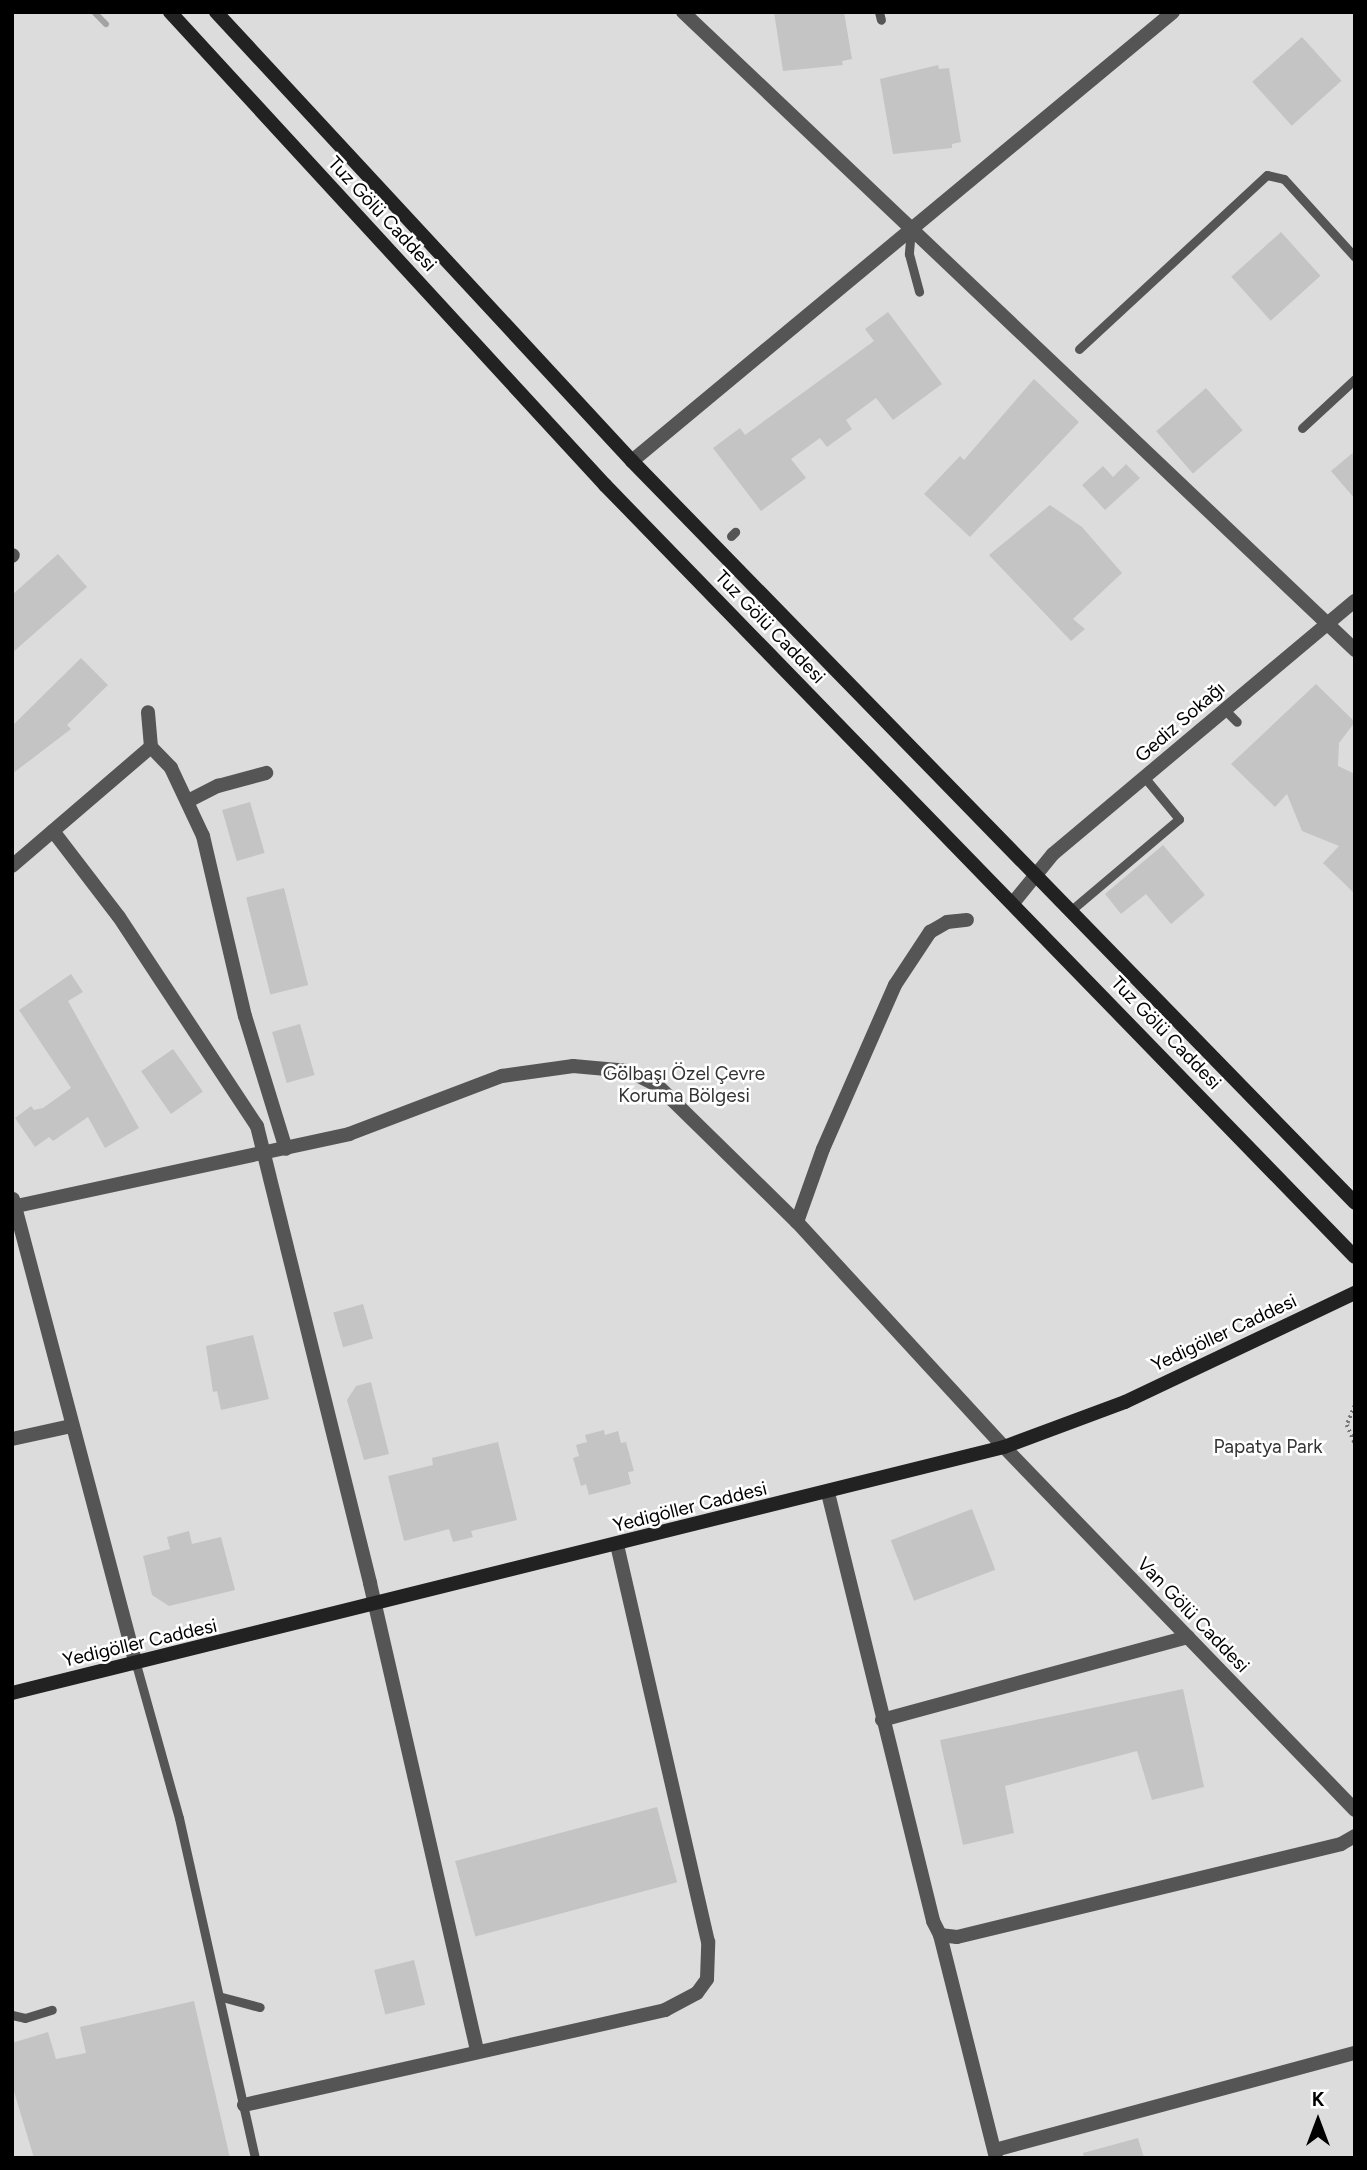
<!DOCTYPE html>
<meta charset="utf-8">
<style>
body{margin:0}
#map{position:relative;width:1367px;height:2170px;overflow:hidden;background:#fff;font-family:Figtree,sans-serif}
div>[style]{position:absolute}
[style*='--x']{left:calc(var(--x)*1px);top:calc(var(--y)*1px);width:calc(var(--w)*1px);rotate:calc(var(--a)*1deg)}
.green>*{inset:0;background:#dcdcdc;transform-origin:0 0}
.stream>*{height:6px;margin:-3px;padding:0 3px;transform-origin:3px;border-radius:3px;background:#a3a3a3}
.building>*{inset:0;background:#c4c4c4;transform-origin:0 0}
.path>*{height:3.5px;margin-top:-1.75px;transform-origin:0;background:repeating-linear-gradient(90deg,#777 0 2px,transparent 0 5.5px)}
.lane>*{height:9px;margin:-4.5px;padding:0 4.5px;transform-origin:4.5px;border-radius:4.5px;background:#555}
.street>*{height:14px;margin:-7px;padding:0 7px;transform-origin:7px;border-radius:7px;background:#555}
.secondary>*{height:14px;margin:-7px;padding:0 7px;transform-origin:7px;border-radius:7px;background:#222}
span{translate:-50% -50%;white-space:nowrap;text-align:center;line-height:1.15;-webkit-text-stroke:5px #fff;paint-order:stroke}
.street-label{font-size:19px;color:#000}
.park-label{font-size:19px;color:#333}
.frame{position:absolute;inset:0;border:14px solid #000;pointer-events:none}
.north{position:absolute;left:1283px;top:2086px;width:70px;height:70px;-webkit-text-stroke:5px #fff;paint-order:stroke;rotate:0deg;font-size:19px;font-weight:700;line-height:28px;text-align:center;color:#000}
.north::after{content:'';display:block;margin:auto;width:24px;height:32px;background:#000;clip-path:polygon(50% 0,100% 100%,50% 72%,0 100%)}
</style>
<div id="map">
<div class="green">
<div style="left:12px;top:12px;width:1343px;height:2146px"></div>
</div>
<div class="stream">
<div style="--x:94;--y:12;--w:17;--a:45"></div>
</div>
<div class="building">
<div style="clip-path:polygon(774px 12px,844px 12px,852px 59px,842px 61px,843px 65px,783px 71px)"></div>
<div style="left:1302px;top:37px;width:59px;height:67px;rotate:48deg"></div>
<div style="clip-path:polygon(938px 65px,939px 69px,949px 68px,961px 142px,952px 144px,952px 148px,893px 154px,880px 79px)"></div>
<div style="left:1281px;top:232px;width:59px;height:67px;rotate:48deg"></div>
<div style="clip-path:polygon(888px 312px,942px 384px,893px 420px,876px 398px,846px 420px,852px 429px,827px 447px,820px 438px,791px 459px,806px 478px,761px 511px,713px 448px,740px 428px,745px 435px,874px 341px,865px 329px)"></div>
<div style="clip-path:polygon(1034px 379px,1079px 422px,970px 537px,924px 494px,960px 456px,964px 460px)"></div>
<div style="left:1206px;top:388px;width:56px;height:66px;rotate:49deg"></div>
<div style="clip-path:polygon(1355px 451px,1355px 499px,1331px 471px)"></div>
<div style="clip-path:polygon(1126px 464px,1140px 478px,1105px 510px,1082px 485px,1103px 466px,1113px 477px)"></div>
<div style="clip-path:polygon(1050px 505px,1082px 527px,1122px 573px,1073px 619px,1085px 629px,1071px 641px,989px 555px)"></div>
<div style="clip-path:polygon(58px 554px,87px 587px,12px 653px,12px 595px)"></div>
<div style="clip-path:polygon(81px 658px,108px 685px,67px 725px,71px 729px,12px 774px,12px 726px)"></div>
<div style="clip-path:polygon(1316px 684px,1355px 722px,1339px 743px,1338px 766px,1355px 774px,1355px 894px,1323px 863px,1339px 846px,1302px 831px,1287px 794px,1275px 807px,1231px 764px)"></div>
<div style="left:250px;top:802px;width:53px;height:29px;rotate:74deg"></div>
<div style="clip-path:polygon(1163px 845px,1205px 895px,1171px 924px,1146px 894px,1121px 914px,1105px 894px)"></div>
<div style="left:284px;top:888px;width:100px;height:39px;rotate:76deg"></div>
<div style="clip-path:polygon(71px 974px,83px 992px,68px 1001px,139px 1128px,105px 1148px,88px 1117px,53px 1141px,49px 1137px,35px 1147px,15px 1118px,31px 1106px,34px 1110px,43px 1108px,71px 1088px,19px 1010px)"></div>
<div style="left:300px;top:1024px;width:53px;height:29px;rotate:74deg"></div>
<div style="left:173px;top:1049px;width:52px;height:39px;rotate:55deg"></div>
<div style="left:363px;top:1304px;width:36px;height:31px;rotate:74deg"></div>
<div style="clip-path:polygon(253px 1335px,269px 1399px,221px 1410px,217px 1391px,213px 1392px,206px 1346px)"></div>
<div style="clip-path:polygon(371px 1382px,389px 1454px,364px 1460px,347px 1400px,356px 1386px)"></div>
<div style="clip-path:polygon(604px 1430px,605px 1435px,618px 1431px,621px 1443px,626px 1442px,634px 1471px,628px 1472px,631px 1484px,589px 1495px,586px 1484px,581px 1486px,573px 1458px,579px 1456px,576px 1445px,587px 1442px,585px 1435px)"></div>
<div style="clip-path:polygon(498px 1442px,517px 1520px,471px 1531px,473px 1537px,453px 1542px,449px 1529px,404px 1541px,388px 1476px,433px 1465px,432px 1458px)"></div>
<div style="left:972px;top:1509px;width:65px;height:87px;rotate:69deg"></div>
<div style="clip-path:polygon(189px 1531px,192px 1544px,221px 1537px,235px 1590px,169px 1606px,152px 1595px,143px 1556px,170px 1549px,167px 1537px)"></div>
<div style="clip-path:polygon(1183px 1689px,1204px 1787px,1152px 1800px,1137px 1751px,1005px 1786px,1014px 1833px,963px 1845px,940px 1740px)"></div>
<div style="left:657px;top:1807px;width:78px;height:209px;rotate:75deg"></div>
<div style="left:414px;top:1960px;width:46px;height:41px;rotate:76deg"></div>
<div style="clip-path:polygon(194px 2001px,230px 2158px,34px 2158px,12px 2085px,12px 2043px,48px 2032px,56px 2059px,86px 2053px,80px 2027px)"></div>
<div style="clip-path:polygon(1138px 2138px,1144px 2158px,1084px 2158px,1083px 2153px)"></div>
</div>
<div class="path">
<div style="--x:1355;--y:1406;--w:21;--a:113"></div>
<div style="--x:1347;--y:1425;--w:21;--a:67"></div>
</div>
<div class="lane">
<div style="--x:879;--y:12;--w:8;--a:76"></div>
<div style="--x:911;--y:229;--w:25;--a:95"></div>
<div style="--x:909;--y:254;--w:39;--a:75"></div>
<div style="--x:1079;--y:349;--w:256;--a:-42.8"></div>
<div style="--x:1267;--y:175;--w:17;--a:13"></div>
<div style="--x:1284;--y:179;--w:105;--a:47.7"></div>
<div style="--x:1302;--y:428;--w:72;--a:-42.8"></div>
<div style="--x:731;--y:536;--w:6;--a:-45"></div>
<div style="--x:1224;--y:709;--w:18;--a:45"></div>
<div style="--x:1069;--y:912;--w:144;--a:-40.2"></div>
<div style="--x:1179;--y:819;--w:53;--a:-129.7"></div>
<div style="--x:136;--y:1664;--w:160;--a:74.4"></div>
<div style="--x:179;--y:1818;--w:348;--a:77.4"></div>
<div style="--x:222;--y:1997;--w:39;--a:15"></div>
<div style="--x:12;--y:2015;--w:13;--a:13"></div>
<div style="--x:25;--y:2018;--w:28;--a:-17"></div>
</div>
<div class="street">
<div style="--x:683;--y:12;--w:927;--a:43.51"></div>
<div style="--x:632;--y:461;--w:703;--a:-39.69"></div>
<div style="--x:12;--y:556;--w:1;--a:-45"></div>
<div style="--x:151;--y:747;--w:29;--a:46"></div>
<div style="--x:171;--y:768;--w:75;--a:64.8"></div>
<div style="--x:203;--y:836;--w:185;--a:76.9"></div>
<div style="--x:245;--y:1016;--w:139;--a:72.9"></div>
<div style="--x:188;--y:801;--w:34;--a:-27"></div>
<div style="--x:218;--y:786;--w:50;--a:-15.2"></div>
<div style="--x:53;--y:831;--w:108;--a:52.5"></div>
<div style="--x:119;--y:917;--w:250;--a:56.6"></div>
<div style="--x:257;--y:1126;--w:471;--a:76.1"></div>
<div style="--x:370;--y:1583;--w:479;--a:77.1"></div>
<div style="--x:12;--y:866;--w:183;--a:-40.6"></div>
<div style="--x:151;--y:747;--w:35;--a:-95"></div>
<div style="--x:1013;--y:903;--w:63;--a:-50.8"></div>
<div style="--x:1053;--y:854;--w:394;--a:-40"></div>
<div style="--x:13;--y:1199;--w:481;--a:75.2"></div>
<div style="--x:12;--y:1207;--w:345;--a:-12.2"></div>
<div style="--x:349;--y:1134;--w:164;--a:-20.8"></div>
<div style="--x:502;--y:1076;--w:72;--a:-8"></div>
<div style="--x:573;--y:1066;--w:56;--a:5.1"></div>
<div style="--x:629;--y:1071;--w:31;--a:27"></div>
<div style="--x:657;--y:1085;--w:196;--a:44.4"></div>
<div style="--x:797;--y:1222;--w:306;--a:47.4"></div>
<div style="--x:1004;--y:1447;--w:505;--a:45.96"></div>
<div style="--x:797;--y:1222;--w:77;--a:-70.4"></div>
<div style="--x:823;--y:1149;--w:179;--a:-66.3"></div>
<div style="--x:895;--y:985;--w:64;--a:-56.6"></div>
<div style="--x:930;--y:932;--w:20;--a:-30"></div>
<div style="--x:947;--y:922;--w:20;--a:-6"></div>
<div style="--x:12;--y:1439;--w:60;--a:-12.4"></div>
<div style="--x:828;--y:1493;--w:441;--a:76.2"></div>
<div style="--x:933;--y:1921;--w:16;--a:63"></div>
<div style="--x:940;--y:1935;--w:230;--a:75.9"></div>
<div style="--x:882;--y:1720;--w:317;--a:-15.2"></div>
<div style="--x:940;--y:1935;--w:17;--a:7"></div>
<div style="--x:957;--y:1937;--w:395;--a:-13.6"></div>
<div style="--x:1341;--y:1844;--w:16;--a:-30"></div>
<div style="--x:244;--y:2105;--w:432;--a:-12.7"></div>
<div style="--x:665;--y:2010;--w:36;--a:-28"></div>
<div style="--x:697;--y:1993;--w:17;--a:-54"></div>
<div style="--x:707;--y:1979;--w:37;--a:-88"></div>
<div style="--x:708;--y:1942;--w:407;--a:-102.9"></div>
<div style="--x:995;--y:2150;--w:373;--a:-15.1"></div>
</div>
<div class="secondary">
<div style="--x:170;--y:12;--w:643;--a:47.4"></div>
<div style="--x:605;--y:485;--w:1076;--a:45.83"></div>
<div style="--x:216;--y:12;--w:612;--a:47.18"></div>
<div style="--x:632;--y:461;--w:1036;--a:45.74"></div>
<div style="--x:12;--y:1693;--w:1022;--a:-13.93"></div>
<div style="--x:1004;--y:1447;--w:129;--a:-20.4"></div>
<div style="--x:1125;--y:1402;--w:255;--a:-25.4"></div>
</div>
<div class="street-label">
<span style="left:382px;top:214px;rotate:47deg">Tuz Gölü Caddesi</span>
<span style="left:770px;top:627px;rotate:46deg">Tuz Gölü Caddesi</span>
<span style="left:1180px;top:722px;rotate:-41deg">Gediz Sokağı</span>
<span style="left:1166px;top:1033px;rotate:46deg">Tuz Gölü Caddesi</span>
<span style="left:1224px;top:1333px;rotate:-25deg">Yedigöller Caddesi</span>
<span style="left:690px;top:1507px;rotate:-14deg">Yedigöller Caddesi</span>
<span style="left:1193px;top:1615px;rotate:46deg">Van Gölü Caddesi</span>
<span style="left:140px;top:1643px;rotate:-13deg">Yedigöller Caddesi</span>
</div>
<div class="park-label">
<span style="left:684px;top:1085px">Gölbaşı Özel Çevre<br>Koruma Bölgesi</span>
<span style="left:1268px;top:1447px">Papatya Park</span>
</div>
<div class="frame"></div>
<div class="north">K</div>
</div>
